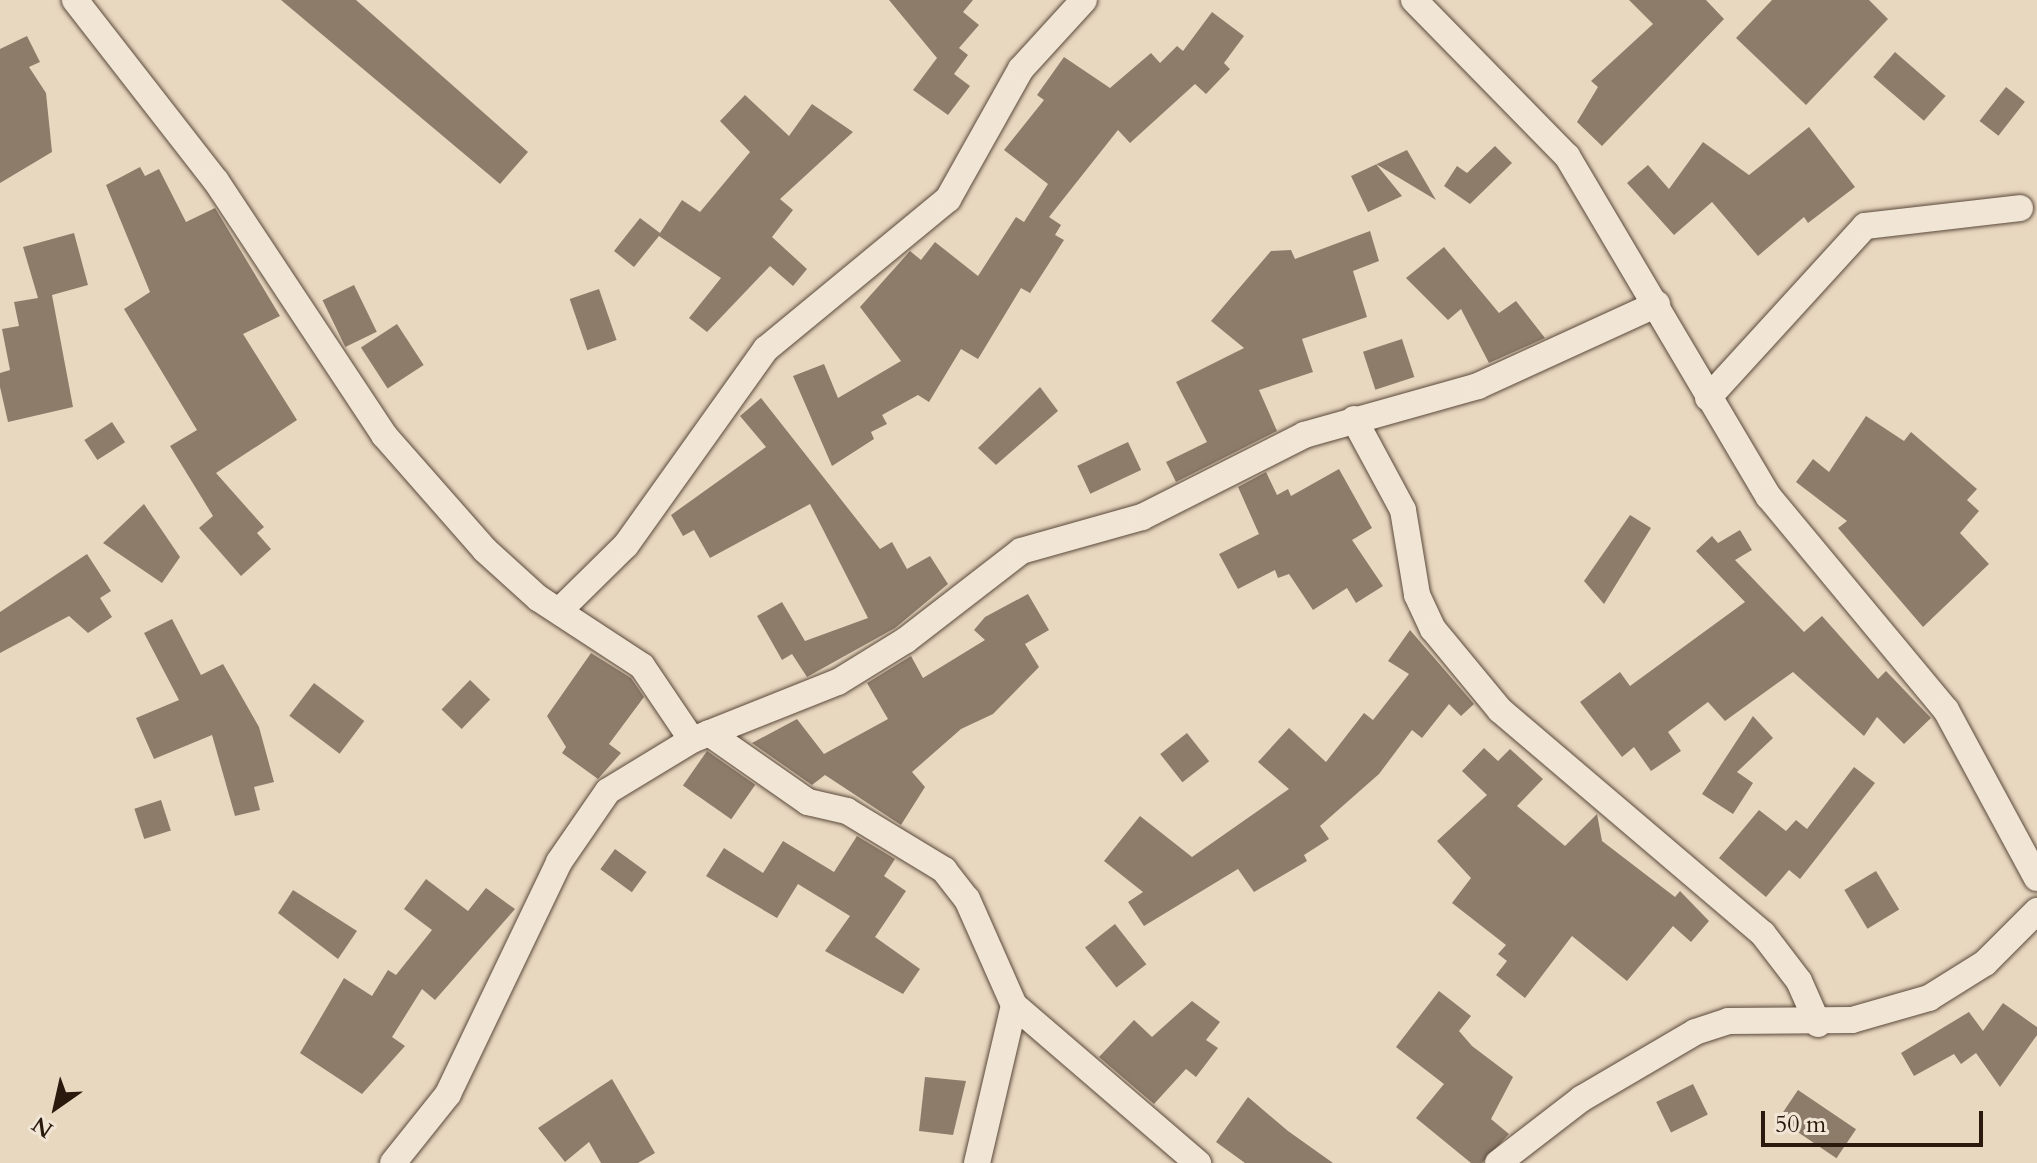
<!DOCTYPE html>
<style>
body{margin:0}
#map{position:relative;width:2037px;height:1163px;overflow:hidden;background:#e9d8c0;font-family:Cardo,serif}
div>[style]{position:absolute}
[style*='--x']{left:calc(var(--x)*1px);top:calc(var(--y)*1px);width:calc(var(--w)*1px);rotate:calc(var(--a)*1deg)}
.building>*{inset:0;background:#8d7c6a;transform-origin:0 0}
.roads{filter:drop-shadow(0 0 2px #5a493a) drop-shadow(0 0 2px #5a493a)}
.street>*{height:26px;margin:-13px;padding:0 13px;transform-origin:13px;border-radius:13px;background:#f1e6d6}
span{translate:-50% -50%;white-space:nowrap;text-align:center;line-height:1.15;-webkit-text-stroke:6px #f1e6d6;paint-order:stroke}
.north{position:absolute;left:16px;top:1067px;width:80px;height:80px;-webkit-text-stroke:6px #f1e6d6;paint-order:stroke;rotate:214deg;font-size:22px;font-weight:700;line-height:32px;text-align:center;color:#2a190d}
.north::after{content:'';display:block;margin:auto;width:28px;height:36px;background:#2a190d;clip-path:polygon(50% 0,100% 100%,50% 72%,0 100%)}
.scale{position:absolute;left:1761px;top:1111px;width:222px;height:36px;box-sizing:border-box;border:4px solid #2a190d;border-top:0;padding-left:10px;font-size:24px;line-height:28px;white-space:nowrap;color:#2a190d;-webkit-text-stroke:6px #f1e6d6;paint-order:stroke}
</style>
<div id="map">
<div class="building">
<div style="clip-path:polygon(281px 0,356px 0,528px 152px,500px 184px)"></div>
<div style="clip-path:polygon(889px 0,973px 0,963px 12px,979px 25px,959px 48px,968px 55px,954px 74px,970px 86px,948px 115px,913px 90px,937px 58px)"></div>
<div style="clip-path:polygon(1629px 0,1706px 0,1724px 19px,1602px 146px,1577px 122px,1598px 87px,1591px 81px,1653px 24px)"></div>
<div style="clip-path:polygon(1772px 0,1869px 0,1888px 19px,1806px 105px,1736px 38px)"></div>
<div style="clip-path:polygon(1212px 12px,1244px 36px,1224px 63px,1230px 69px,1206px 94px,1195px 84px,1130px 143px,1118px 130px,1049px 217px,1061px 225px,1055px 235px,1064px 240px,1030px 293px,1021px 288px,978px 359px,961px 349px,929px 402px,918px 395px,882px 415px,887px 424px,871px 432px,874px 439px,832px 466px,793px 376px,824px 364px,838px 398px,901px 361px,860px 307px,910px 251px,921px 260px,935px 242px,978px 276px,1016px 217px,1024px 222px,1048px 184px,1004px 150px,1044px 100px,1037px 95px,1064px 57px,1110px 88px,1151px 53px,1160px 63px,1177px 46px,1183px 51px)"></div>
<div style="clip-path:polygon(27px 36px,40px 62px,29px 67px,46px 93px,52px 152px,0 183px,0 49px)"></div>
<div style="left:1895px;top:52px;width:67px;height:33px;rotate:41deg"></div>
<div style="left:2006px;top:87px;width:24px;height:43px;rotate:38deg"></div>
<div style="clip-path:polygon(745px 95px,789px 136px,812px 104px,853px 132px,780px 199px,793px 210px,772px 237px,807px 269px,793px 286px,770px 266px,707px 332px,689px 318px,721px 278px,659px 236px,634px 267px,614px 251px,640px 218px,660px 233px,682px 200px,700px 212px,750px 152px,720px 121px)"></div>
<div style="clip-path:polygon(1809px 127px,1855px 187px,1808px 223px,1804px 217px,1758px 256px,1712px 202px,1674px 235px,1627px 183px,1648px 165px,1669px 189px,1703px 142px,1749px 175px)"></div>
<div style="clip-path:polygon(1495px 146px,1512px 163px,1470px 204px,1444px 186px,1457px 166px,1467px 173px)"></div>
<div style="clip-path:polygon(1407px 150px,1436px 200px,1376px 164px,1402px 196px,1368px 212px,1351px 176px)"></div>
<div style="clip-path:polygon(140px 167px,145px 176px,159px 169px,186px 222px,215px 208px,280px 316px,243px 334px,297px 420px,216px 473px,264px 527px,257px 533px,271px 549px,241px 576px,199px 528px,213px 516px,170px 446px,197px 430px,124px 309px,150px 292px,106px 185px)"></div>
<div style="clip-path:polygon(1370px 231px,1379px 261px,1353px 271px,1367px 317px,1302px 339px,1313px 372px,1259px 390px,1277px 431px,1176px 482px,1166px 462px,1207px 442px,1176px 382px,1244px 348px,1211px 321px,1271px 251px,1291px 250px,1295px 259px)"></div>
<div style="clip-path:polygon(74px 233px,88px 285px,52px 295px,73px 407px,8px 422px,0 387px,0 373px,10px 370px,2px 329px,19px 326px,14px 302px,38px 298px,23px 247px)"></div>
<div style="clip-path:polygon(1444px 247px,1499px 313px,1516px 301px,1545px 338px,1489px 363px,1461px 309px,1448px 320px,1406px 278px)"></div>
<div style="left:354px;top:285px;width:52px;height:35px;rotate:64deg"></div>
<div style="left:599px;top:289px;width:54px;height:31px;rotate:71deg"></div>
<div style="left:397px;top:324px;width:49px;height:43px;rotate:57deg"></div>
<div style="left:1402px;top:339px;width:40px;height:41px;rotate:72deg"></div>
<div style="clip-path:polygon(1040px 387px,1058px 411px,996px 465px,978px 448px)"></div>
<div style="clip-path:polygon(761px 398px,880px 549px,892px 542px,907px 569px,930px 556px,948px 584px,895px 628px,807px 677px,792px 654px,782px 660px,757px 616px,782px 602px,805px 641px,868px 618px,810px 504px,710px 558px,694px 530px,683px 536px,671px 515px,766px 447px,740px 416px)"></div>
<div style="clip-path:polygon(1866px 416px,1904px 441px,1911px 432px,1977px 489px,1967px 500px,1979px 511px,1960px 533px,1989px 564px,1923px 627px,1838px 528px,1847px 521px,1796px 482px,1813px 459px,1829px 472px)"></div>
<div style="left:112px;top:422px;width:24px;height:33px;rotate:57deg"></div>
<div style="left:1128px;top:442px;width:31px;height:56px;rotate:65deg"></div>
<div style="clip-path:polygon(1339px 469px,1372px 528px,1352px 540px,1383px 586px,1356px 603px,1347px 588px,1313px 610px,1289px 574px,1278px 578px,1275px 570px,1238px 589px,1219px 554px,1259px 534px,1238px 487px,1266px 472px,1277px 495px,1288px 489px,1291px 496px)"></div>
<div style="clip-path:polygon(144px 504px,180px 557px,162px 583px,103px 543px)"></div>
<div style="clip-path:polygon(1630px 515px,1651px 528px,1604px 604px,1584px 581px)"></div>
<div style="clip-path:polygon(1740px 530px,1752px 550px,1735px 560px,1804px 632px,1822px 616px,1878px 679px,1886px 671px,1931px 718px,1904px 744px,1877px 717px,1864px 736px,1793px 672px,1725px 721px,1708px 702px,1668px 732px,1681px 751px,1651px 771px,1634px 747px,1622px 757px,1580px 702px,1620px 672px,1630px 686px,1745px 602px,1696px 551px,1712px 536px,1718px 543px)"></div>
<div style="clip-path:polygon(87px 554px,111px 591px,100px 598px,112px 617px,88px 633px,69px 616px,0 653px,0 612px)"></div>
<div style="clip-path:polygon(1028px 594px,1049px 630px,1025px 644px,1039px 667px,993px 714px,961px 729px,912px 772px,925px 787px,901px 825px,825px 775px,812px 785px,752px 743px,797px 719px,824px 754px,888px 719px,867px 683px,911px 656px,923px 678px,985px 640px,974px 630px,985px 617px)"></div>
<div style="clip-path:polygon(172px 619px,201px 675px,223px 664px,259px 727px,274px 782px,254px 787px,260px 810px,235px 816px,212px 735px,154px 759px,136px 718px,179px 700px,144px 633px)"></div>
<div style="clip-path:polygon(1410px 630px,1474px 704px,1461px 716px,1449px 704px,1422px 738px,1412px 730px,1379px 774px,1320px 826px,1329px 839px,1304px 855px,1307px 861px,1254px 892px,1238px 869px,1144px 926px,1128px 902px,1143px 892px,1104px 861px,1140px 816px,1192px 857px,1289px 789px,1258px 762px,1289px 728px,1326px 762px,1364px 713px,1373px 720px,1409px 674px,1388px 661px)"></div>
<div style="clip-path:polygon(591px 653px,631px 678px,644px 697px,609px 744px,621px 753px,598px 779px,562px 753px,566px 747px,547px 716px)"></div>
<div style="left:470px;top:680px;width:28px;height:41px;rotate:44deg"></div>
<div style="left:314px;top:683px;width:63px;height:41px;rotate:37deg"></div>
<div style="clip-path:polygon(1753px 716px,1773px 738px,1737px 772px,1753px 783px,1733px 814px,1702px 794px)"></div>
<div style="left:1187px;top:733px;width:36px;height:34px;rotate:52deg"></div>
<div style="clip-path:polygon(1484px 748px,1498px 761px,1510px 749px,1543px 779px,1517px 806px,1565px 846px,1597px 814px,1602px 841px,1675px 897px,1680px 891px,1709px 921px,1691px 942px,1673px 926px,1627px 981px,1572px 936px,1525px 998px,1496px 975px,1507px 961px,1498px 954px,1506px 945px,1452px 903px,1471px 878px,1437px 841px,1487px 795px,1462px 771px)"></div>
<div style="left:707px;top:751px;width:59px;height:42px;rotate:35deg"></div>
<div style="clip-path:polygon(1854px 767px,1875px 783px,1800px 879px,1789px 870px,1766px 897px,1719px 858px,1759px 810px,1786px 831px,1796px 820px,1807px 829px)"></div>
<div style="left:161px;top:800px;width:32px;height:28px;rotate:72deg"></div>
<div style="clip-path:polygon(857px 836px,895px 859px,884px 876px,906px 891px,875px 937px,920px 969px,903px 994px,825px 951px,850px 916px,798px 884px,777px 918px,706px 876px,724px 848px,763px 873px,783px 841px,834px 872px)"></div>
<div style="left:615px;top:849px;width:39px;height:25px;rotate:36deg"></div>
<div style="left:1876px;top:871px;width:45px;height:37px;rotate:59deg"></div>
<div style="clip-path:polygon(426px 879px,468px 911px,486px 888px,515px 909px,435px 1000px,422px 989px,392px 1037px,405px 1046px,362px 1094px,300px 1053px,344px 978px,372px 996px,388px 970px,396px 975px,432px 930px,404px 909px)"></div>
<div style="clip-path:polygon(293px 890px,357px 931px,338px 959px,278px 913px)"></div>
<div style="left:1115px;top:924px;width:51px;height:38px;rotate:52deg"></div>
<div style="clip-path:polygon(1439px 991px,1471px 1016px,1459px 1031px,1472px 1046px,1513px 1077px,1491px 1119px,1509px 1134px,1482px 1163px,1471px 1163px,1416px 1118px,1444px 1084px,1396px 1047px)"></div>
<div style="clip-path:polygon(1192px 1001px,1220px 1022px,1206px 1040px,1218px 1048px,1196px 1077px,1186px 1069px,1154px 1104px,1099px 1057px,1134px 1020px,1152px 1037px)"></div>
<div style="clip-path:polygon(2003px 1003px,2037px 1027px,2037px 1035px,2000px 1087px,1976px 1053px,1961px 1064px,1954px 1054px,1914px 1076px,1901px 1053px,1969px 1012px,1983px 1031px)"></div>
<div style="clip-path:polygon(925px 1077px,966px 1081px,953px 1135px,919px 1131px)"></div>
<div style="clip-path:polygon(612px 1079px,655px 1153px,638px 1163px,601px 1163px,589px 1142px,565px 1162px,538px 1128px)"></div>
<div style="left:1693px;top:1084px;width:34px;height:41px;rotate:64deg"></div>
<div style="left:1798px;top:1090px;width:70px;height:35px;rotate:34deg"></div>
<div style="clip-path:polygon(1248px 1097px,1288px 1131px,1333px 1163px,1245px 1163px,1216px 1142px)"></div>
</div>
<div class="roads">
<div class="street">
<div style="--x:75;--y:0;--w:229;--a:52.1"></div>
<div style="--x:216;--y:181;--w:305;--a:56.5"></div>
<div style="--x:384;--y:435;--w:153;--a:48.7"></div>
<div style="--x:485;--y:550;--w:72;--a:42.2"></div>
<div style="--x:538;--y:598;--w:124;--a:33.2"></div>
<div style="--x:642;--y:666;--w:89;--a:56"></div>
<div style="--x:1414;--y:0;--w:219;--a:45.6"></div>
<div style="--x:1567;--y:156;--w:396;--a:59.4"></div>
<div style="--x:1769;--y:497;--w:277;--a:50.3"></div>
<div style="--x:1946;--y:710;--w:191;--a:61.6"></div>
<div style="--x:1708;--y:398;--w:233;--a:-47.6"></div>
<div style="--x:1865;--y:226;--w:156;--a:-6.6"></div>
<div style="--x:1354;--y:419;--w:103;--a:61.7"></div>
<div style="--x:1403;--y:510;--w:86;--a:80.6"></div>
<div style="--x:1417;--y:595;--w:38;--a:65"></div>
<div style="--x:1433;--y:629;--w:105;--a:50.4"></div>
<div style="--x:1500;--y:710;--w:345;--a:40.4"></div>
<div style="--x:1763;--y:934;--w:59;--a:52.5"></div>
<div style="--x:1799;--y:981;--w:47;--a:66.2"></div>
<div style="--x:559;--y:611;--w:94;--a:-44.6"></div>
<div style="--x:626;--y:545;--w:241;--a:-54.5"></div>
<div style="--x:766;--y:349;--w:236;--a:-39.5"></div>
<div style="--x:948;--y:199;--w:149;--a:-60.7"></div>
<div style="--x:1021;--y:69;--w:93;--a:-47.6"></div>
<div style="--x:709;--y:733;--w:121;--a:34.9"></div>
<div style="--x:808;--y:802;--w:40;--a:13"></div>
<div style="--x:847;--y:811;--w:114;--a:31.3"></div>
<div style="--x:944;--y:870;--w:37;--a:52"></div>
<div style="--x:967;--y:899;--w:116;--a:66.1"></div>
<div style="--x:1014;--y:1005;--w:243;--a:40.7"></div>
<div style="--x:393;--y:1163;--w:88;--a:-51.4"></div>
<div style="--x:448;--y:1094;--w:257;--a:-64.4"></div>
<div style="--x:559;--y:862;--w:86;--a:-55.4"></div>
<div style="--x:608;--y:791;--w:98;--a:-31.3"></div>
<div style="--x:692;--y:740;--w:157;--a:-21.7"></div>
<div style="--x:838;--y:682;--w:80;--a:-31.7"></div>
<div style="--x:906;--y:640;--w:145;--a:-37.7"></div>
<div style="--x:1021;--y:551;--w:126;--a:-15.7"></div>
<div style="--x:1142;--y:517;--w:182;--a:-26.8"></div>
<div style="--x:1304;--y:435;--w:181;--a:-15.7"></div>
<div style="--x:1478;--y:386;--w:197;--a:-24.6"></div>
<div style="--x:977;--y:1163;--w:162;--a:-76.8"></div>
<div style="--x:1498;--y:1163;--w:105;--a:-37.6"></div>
<div style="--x:1581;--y:1099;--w:132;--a:-30.4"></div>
<div style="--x:1695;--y:1032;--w:35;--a:-18"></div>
<div style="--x:1728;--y:1021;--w:124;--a:-0.5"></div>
<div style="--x:1852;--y:1020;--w:80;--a:-15.9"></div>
<div style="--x:1929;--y:998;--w:66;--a:-32"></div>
<div style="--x:1985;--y:963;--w:74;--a:-45"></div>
</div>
</div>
<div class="north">N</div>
<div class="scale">50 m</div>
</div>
